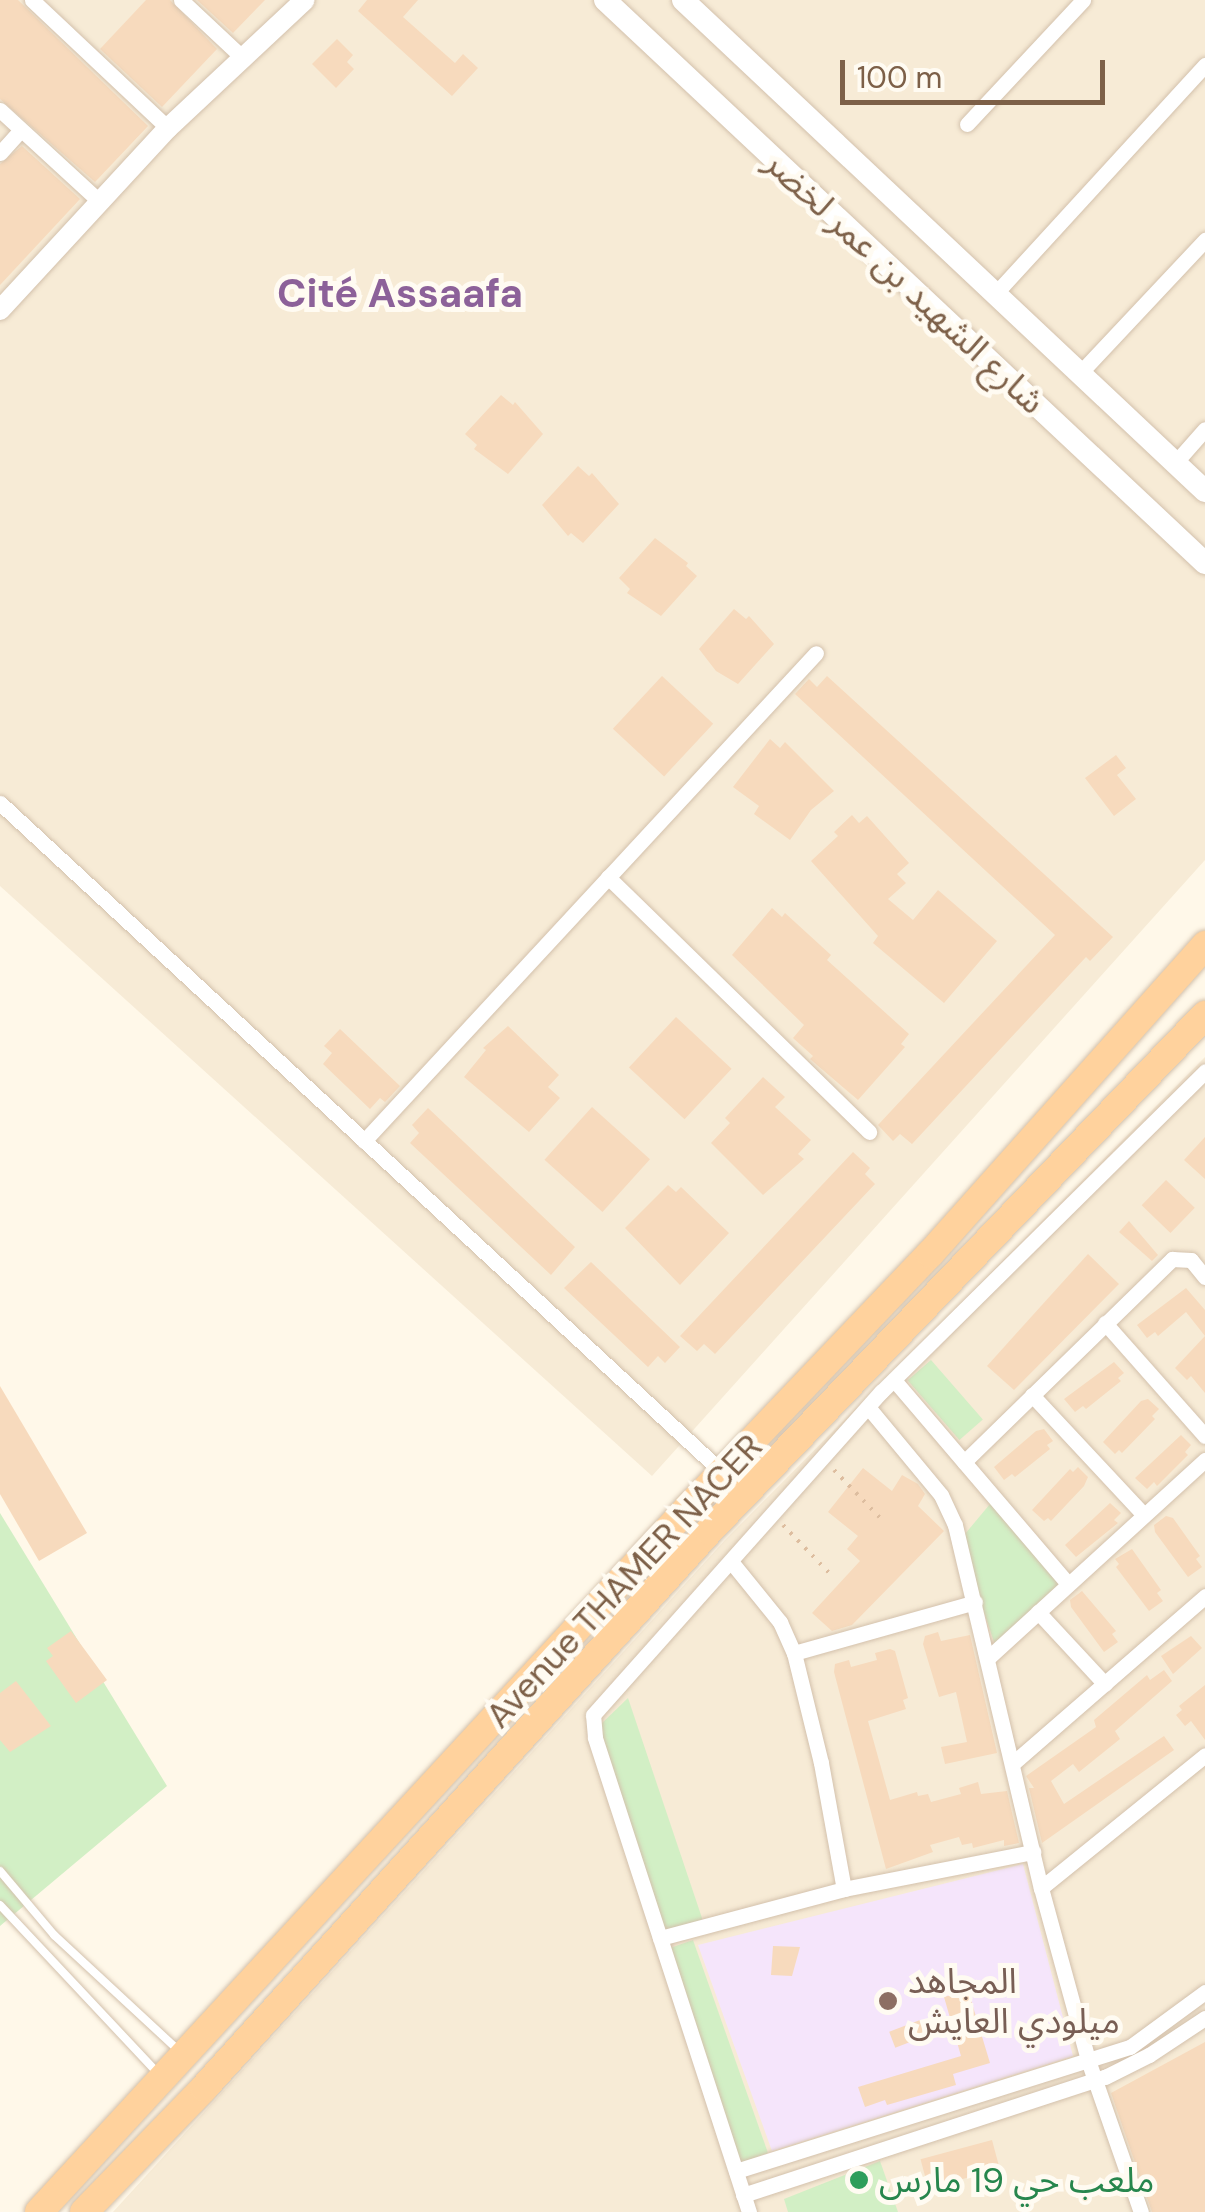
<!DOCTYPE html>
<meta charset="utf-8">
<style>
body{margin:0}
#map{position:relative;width:1205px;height:2212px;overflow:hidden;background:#fff8e9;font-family:"DM Sans","Noto Sans Arabic",sans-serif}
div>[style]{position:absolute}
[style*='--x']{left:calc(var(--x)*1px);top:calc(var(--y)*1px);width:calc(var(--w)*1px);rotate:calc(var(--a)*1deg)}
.residential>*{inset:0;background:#f7ebd6}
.education>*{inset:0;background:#f5e5fb}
.green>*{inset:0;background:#d2efc5;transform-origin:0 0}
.building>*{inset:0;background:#f7dabd;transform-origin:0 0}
.path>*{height:4px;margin-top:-2px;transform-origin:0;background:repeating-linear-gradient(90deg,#ddbd9f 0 2.5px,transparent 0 10.5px)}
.roads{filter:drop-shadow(0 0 2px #d3c1ac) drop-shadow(0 0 2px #d3c1ac)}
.service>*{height:8px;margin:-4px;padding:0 4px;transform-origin:4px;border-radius:4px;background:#fff}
.minor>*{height:15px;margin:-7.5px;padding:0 7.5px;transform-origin:7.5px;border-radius:7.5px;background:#fff}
.tertiary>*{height:20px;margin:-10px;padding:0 10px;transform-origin:10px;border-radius:10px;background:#fff}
.secondary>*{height:22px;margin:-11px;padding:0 11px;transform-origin:11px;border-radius:11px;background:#fff}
.trunk>*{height:28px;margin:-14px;padding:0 14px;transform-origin:14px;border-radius:14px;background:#ffd29d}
.dots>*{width:28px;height:28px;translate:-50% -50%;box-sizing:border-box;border:5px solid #fffbf2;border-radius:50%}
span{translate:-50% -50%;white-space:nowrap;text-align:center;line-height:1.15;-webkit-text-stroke:10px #fffbf2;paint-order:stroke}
.street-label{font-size:35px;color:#7d6048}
.education-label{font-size:35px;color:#785e54}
.left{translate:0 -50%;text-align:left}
.leisure-label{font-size:35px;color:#27864d}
.quarter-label{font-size:40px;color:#8c6199;font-weight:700}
.scale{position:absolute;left:840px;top:60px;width:265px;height:45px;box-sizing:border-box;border:5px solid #7d6048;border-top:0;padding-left:12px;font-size:30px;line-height:35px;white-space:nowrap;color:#7d6048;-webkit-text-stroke:8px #fffbf2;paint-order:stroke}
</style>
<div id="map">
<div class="residential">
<div style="clip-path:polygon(0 0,1205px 0,1205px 860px,652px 1476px,0 886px)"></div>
<div style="clip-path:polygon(1205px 1057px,1205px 2212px,113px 2212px,725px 1540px)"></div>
</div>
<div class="education">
<div style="clip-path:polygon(1023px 1864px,1073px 2056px,772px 2151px,698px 1945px)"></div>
</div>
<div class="green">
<div style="left:931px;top:1360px;width:79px;height:31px;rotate:49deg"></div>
<div style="clip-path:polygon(995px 1498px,1063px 1583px,995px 1645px,960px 1540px)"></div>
<div style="clip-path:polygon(0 1513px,167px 1786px,0 1926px)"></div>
<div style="clip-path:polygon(628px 1698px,703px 1921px,666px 1934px,599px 1726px)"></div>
<div style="clip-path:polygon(693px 1940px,768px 2153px,738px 2164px,667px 1949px)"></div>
<div style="clip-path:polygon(880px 2161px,898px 2212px,788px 2212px,784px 2199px)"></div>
</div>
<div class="building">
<div style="clip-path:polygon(0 0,18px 0,148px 126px,95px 182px,0 99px)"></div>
<div style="clip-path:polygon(146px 0,170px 0,217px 49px,162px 107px,100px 49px)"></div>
<div style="clip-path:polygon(197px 0,265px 0,233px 33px)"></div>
<div style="clip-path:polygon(367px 0,418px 0,403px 17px,455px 63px,463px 54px,478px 68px,452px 96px,358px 11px)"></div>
<div style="clip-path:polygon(337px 39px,353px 55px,347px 62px,354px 69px,336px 88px,312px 64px)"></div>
<div style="clip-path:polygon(22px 146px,80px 199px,0 285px,0 164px)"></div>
<div style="clip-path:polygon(501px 395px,513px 405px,515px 402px,543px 434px,508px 474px,474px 449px,477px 445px,465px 434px)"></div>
<div style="clip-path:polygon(578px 466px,589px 476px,592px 473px,619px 504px,583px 543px,571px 533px,568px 536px,542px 505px)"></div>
<div style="clip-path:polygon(655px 538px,688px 563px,686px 566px,697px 576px,661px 616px,627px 593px,630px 589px,619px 578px)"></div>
<div style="clip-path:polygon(734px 609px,746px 619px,749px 616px,774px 644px,738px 684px,716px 671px,699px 649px)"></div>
<div style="left:662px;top:676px;width:70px;height:72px;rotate:43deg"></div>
<div style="clip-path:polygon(827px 676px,1113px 937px,1090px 961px,1086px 957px,912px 1144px,900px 1134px,893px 1141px,878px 1125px,1055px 935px,795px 694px,809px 679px,817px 687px)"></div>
<div style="clip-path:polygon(770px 739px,780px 748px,785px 742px,834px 791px,811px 810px,790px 840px,754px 814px,759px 806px,733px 787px)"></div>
<div style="clip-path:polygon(1116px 755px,1126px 768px,1117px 775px,1136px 799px,1114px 816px,1085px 778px)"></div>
<div style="clip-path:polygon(852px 815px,859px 823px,867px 816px,909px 863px,897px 874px,906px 883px,888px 899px,913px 920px,938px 890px,997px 941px,944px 1003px,873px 943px,878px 936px,811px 861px,838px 836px,834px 832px)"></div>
<div style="clip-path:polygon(772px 908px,782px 917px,785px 913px,831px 955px,827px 960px,909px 1034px,901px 1044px,905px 1047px,858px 1100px,810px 1059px,813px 1056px,793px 1038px,804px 1025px,732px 955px)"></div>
<div style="left:676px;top:1017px;width:76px;height:69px;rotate:43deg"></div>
<div style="clip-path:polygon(508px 1026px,559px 1075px,548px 1087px,560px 1098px,529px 1132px,464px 1077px,486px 1050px,483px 1048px)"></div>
<div style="clip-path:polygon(340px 1029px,400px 1086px,385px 1102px,380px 1098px,370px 1109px,323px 1064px,332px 1053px,324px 1046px)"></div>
<div style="clip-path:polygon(763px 1077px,785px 1097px,775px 1107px,811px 1140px,798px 1154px,804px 1159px,763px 1195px,711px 1143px,730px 1123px,725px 1118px)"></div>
<div style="left:592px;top:1107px;width:78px;height:71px;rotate:42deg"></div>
<div style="clip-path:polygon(428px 1108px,575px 1247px,551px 1275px,410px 1143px,419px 1133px,412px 1125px)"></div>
<div style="clip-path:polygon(1205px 1137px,1205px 1179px,1184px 1160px)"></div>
<div style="clip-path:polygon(853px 1152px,870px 1168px,865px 1174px,875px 1184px,715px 1354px,704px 1344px,697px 1351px,680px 1336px)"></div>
<div style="left:1166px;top:1180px;width:40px;height:35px;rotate:44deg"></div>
<div style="clip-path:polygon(668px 1185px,676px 1192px,681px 1187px,729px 1233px,680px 1285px,625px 1228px)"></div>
<div style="clip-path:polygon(1129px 1221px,1158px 1255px,1152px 1261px,1119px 1232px)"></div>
<div style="clip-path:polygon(1088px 1254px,1119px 1284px,1014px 1390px,987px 1366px)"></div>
<div style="clip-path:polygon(591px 1262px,680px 1347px,665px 1363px,658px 1356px,648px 1367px,564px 1288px)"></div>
<div style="clip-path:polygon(1186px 1288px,1205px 1310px,1205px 1336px,1186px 1312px,1158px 1336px,1155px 1332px,1147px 1338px,1137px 1325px)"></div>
<div style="clip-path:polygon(1205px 1336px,1205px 1393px,1191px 1376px,1187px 1380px,1175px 1368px)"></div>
<div style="clip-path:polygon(1114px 1362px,1124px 1373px,1118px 1378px,1121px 1381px,1086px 1409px,1083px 1406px,1075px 1412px,1064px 1399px)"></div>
<div style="clip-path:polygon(0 1386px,87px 1533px,39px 1561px,0 1494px)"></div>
<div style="clip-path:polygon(1148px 1399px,1159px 1409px,1152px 1416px,1155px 1419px,1122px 1453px,1119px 1450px,1115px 1454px,1103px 1442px,1141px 1401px)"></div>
<div style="clip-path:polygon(1044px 1429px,1053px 1441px,1047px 1445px,1050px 1449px,1015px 1477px,1012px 1474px,1004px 1480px,994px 1467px,1036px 1431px)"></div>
<div style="clip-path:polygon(1181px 1435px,1191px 1445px,1185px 1452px,1188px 1455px,1157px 1486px,1154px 1482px,1147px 1489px,1135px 1478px)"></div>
<div style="clip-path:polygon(1078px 1467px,1088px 1477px,1084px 1486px,1051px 1521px,1048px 1518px,1044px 1521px,1032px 1510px,1070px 1469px,1073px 1472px)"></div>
<div style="clip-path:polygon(863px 1468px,892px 1491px,902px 1475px,918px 1484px,925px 1494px,918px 1506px,944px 1531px,852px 1625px,832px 1631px,812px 1613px,860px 1561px,847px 1549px,858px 1536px,828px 1512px)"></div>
<div style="clip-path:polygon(1110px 1503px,1121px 1513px,1114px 1520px,1118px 1523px,1076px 1557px,1065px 1545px)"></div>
<div style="clip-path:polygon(1166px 1516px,1173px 1518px,1200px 1556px,1196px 1559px,1202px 1567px,1188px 1577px,1155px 1532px,1154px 1525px)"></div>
<div style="clip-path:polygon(1132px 1549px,1161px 1590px,1157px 1593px,1163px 1601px,1149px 1611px,1116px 1567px,1119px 1564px,1115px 1559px)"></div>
<div style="clip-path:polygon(1082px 1591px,1116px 1631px,1112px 1634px,1118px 1642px,1104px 1652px,1071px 1607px,1070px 1600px)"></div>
<div style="clip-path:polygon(71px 1631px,107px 1680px,76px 1703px,46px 1661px,53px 1656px,47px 1648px)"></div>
<div style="clip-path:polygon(938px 1632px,941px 1641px,970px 1635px,997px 1753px,945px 1764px,941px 1747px,967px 1742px,956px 1692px,939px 1697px,923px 1644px,925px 1636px)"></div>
<div style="clip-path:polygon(1191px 1636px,1202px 1648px,1173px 1674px,1161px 1656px)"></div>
<div style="clip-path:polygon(890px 1649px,895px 1651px,908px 1698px,903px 1700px,906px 1709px,868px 1721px,890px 1800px,917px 1792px,918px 1796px,928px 1794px,931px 1802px,961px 1794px,959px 1788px,978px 1782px,981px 1794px,1007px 1791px,1019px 1843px,1004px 1846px,1004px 1840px,973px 1848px,972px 1843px,962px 1845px,959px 1837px,930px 1845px,933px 1852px,886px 1869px,834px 1672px,835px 1664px,849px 1660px,851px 1667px,877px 1660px,875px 1653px)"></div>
<div style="clip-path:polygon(1164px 1670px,1172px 1681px,1115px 1731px,1120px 1739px,1079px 1772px,1073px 1764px,1051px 1781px,1064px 1804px,1164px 1736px,1174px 1750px,1042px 1843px,1029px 1788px,1034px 1788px,1026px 1776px,1096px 1727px,1094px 1720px,1147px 1675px,1150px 1680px)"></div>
<div style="clip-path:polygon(16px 1681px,51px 1726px,10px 1752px,0 1740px,0 1693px)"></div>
<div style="clip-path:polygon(1205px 1685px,1205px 1740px,1191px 1721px,1185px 1726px,1176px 1715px,1182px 1710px,1179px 1706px)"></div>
<div style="clip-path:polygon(773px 1946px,800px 1947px,792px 1976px,771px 1975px)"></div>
<div style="clip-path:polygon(968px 1990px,990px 2063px,953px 2074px,956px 2085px,887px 2105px,885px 2100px,865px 2107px,858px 2087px,961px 2056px,944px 1997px)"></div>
<div style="left:920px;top:2020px;width:17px;height:33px;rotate:69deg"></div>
<div style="clip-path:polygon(1205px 2042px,1205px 2212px,1152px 2212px,1111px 2093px)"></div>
<div style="left:992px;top:2140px;width:30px;height:74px;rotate:75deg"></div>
</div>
<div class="path">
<div style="--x:834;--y:1470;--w:71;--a:46.1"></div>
<div style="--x:783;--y:1525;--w:71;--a:46.1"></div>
</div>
<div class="roads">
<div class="service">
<div style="--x:0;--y:1871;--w:84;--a:49.8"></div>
<div style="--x:54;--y:1935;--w:169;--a:42.8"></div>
<div style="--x:0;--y:1905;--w:231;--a:46.8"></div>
</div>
<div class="minor">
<div style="--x:32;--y:0;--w:187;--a:43.3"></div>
<div style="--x:181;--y:0;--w:83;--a:43.1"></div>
<div style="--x:0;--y:110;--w:136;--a:42.6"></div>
<div style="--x:967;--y:124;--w:170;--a:-46.9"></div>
<div style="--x:0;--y:153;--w:31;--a:-48"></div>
<div style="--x:995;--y:294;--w:311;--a:-47.5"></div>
<div style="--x:1080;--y:373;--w:183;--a:-46.8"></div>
<div style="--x:1175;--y:463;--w:45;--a:-48.6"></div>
<div style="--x:0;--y:803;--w:984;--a:42.82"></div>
<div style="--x:608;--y:877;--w:365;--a:44.3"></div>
<div style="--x:364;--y:1141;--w:665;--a:-47.19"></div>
<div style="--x:1105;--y:1323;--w:151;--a:48.5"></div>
<div style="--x:894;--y:1380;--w:268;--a:49.5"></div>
<div style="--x:1032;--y:1395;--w:164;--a:47"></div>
<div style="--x:868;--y:1407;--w:114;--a:50.3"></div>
<div style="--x:941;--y:1495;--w:33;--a:65"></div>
<div style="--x:955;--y:1525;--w:373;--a:76.7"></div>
<div style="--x:1041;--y:1888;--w:181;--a:74.7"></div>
<div style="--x:1089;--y:2063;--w:158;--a:70.8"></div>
<div style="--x:964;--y:1462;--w:291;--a:-44.3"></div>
<div style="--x:1172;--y:1259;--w:19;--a:3"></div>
<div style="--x:1191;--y:1260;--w:22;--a:51"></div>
<div style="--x:733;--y:1564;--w:75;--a:51"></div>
<div style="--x:780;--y:1622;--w:34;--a:66"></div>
<div style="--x:794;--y:1653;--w:113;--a:76.2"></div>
<div style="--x:821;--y:1763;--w:128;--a:79.7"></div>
<div style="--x:1038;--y:1612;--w:98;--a:47.1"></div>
<div style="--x:794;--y:1653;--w:188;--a:-15.7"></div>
<div style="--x:988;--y:1658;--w:294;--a:-42.4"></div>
<div style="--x:1012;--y:1764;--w:256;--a:-41"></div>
<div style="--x:1041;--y:1888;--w:211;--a:-39"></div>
<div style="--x:660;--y:1938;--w:190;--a:-14.9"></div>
<div style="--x:844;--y:1889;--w:193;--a:-11.1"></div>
<div style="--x:736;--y:2171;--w:413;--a:-17.5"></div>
<div style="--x:1130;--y:2047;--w:93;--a:-36.3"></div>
<div style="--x:743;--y:2195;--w:381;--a:-18.1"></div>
<div style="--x:1105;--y:2077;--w:49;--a:-26.6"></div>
<div style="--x:1149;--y:2055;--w:67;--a:-33.5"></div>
<div style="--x:749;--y:2212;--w:499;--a:-108"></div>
<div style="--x:595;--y:1737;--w:22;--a:-95"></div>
<div style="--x:593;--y:1715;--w:433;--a:-48.3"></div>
<div style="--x:881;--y:1392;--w:456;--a:-44.7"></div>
</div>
<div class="tertiary">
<div style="--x:0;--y:310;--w:248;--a:-47.3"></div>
<div style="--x:168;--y:128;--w:187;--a:-43.1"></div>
</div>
<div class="secondary">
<div style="--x:605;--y:0;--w:823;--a:43.18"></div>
<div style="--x:683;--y:0;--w:717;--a:43.25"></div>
</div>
<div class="trunk">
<div style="--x:39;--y:2212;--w:956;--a:-47.33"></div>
<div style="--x:687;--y:1509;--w:352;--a:-46.4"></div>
<div style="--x:930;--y:1254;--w:414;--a:-48.3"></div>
<div style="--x:84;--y:2212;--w:173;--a:-45.9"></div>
<div style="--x:204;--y:2088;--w:752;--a:-47.8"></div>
<div style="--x:709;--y:1531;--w:716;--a:-46.13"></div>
</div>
</div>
<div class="dots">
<div style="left:888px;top:2001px;background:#8d6e63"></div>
<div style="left:859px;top:2180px;background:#2e9e5b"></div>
</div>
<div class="street-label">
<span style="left:905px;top:282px;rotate:43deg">شارع الشهيد بن عمر لخضر</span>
<span style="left:624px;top:1581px;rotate:-47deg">Avenue THAMER NACER</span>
</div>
<div class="education-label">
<span class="left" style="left:908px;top:2001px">المجاهد<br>ميلودي العايش</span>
</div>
<div class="leisure-label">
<span class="left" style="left:879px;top:2180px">ملعب حي 19 مارس</span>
</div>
<div class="quarter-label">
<span style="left:400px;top:293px">Cité Assaafa</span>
</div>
<div class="scale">100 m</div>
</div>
